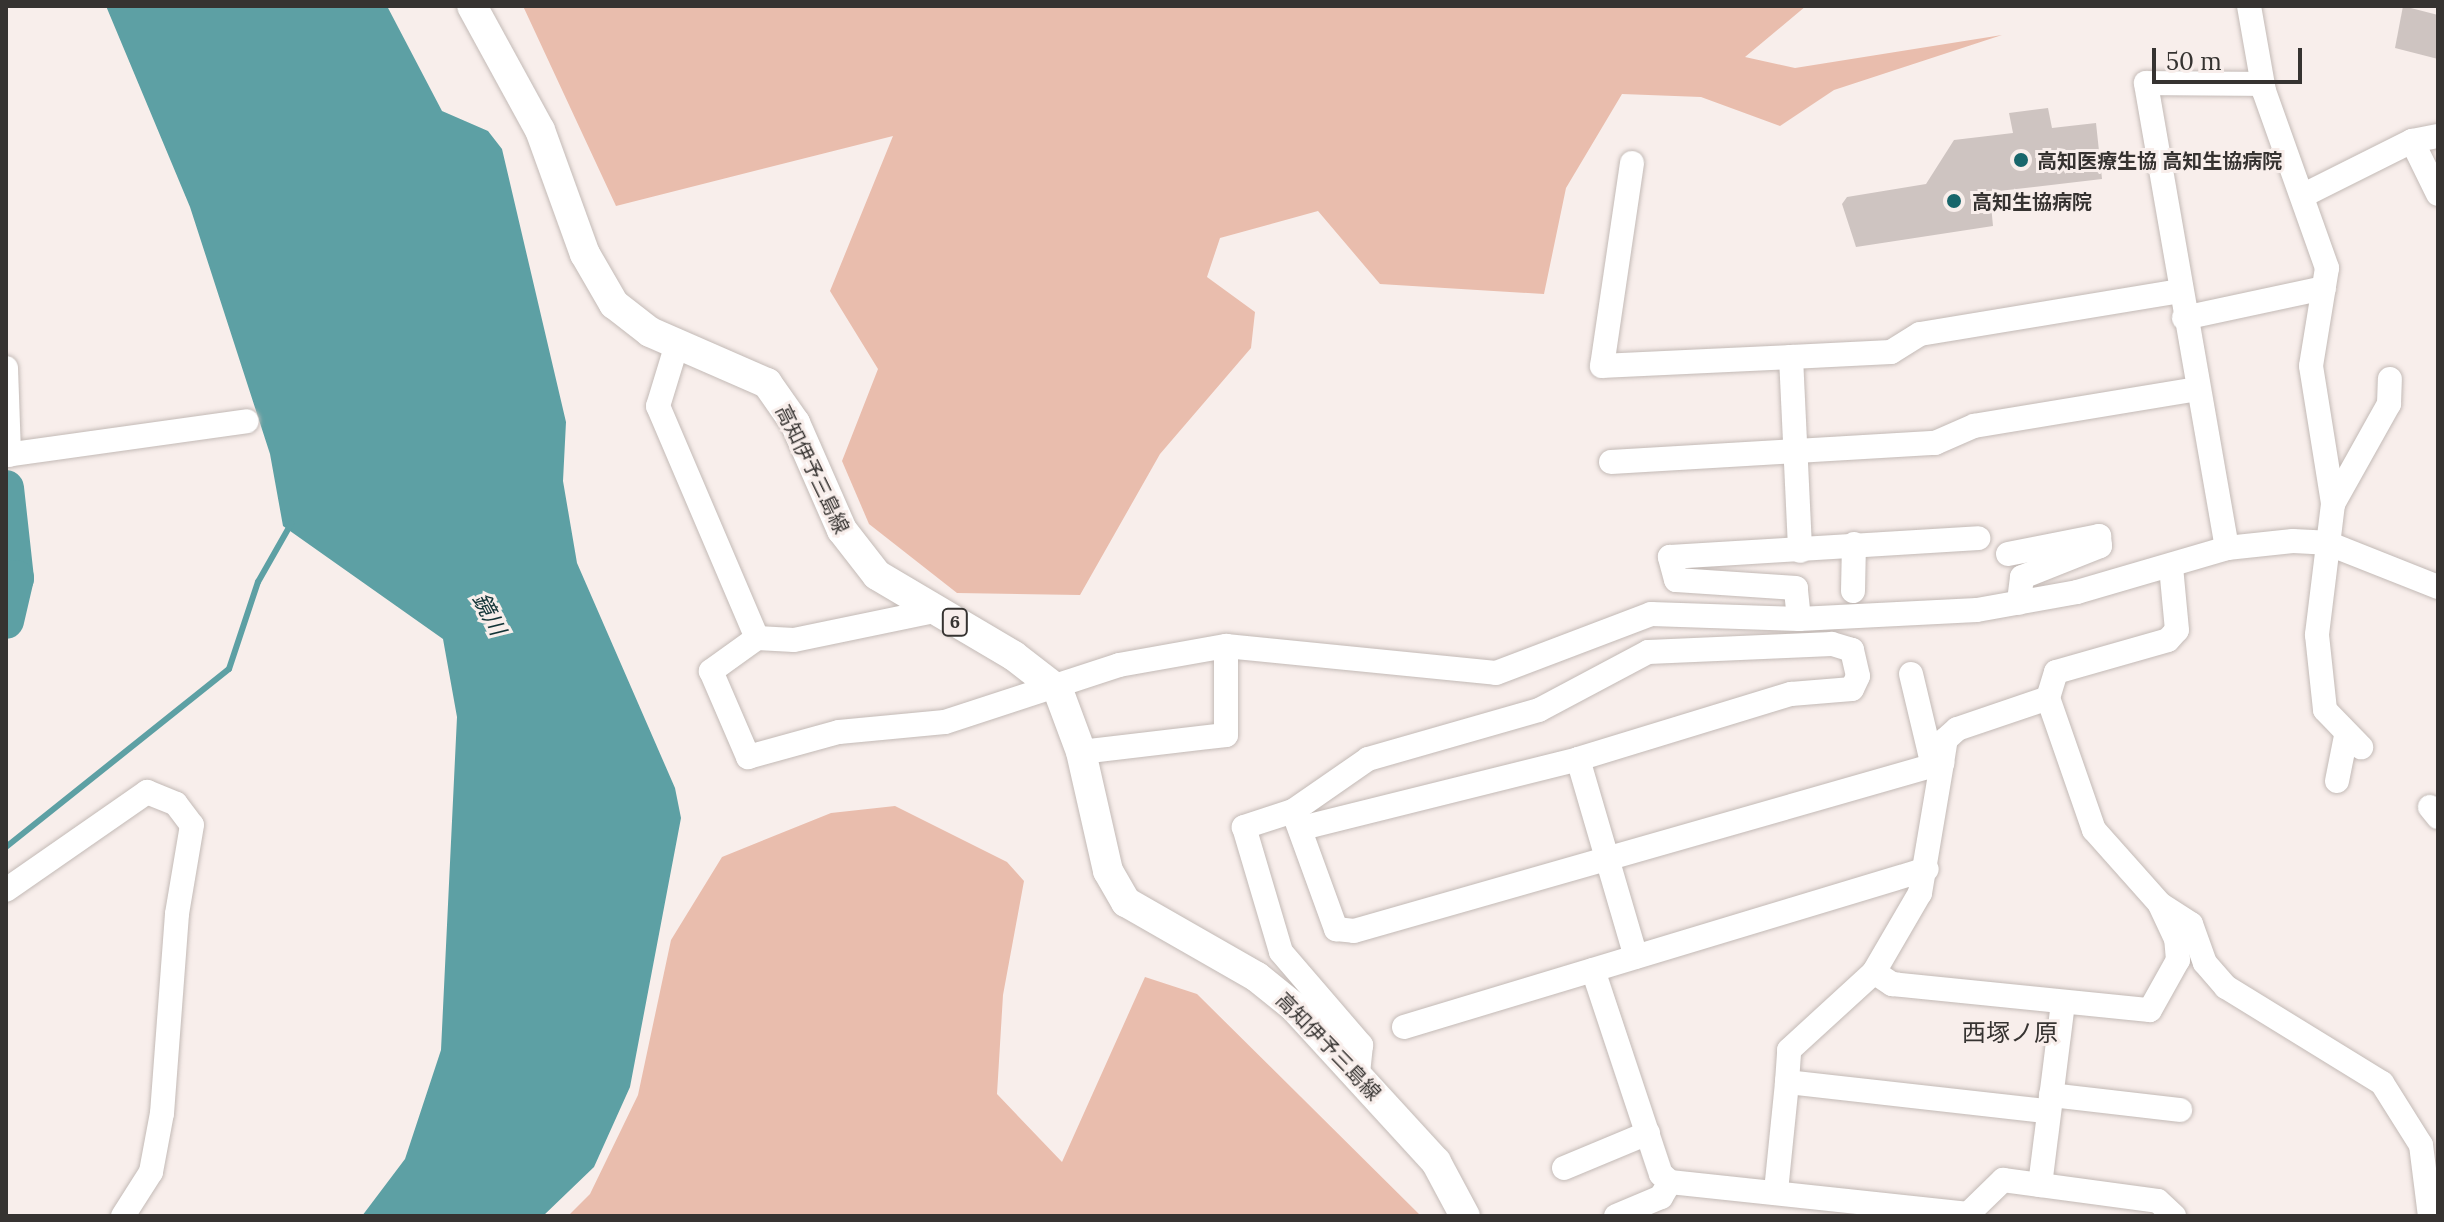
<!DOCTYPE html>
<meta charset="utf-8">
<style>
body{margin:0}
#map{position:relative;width:2444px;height:1222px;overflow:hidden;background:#f8eeeb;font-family:Lora,"Noto Sans JP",serif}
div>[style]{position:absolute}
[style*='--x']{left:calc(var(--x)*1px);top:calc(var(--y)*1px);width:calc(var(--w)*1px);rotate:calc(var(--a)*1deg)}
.green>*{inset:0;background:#e9bdad}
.water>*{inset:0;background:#5da0a4}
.stream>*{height:6px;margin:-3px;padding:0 3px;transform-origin:3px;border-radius:3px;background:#5da0a4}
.river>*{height:36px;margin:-18px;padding:0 18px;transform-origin:18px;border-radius:18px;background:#5da0a4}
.building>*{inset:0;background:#cec4c1}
.roads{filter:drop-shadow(0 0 2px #c3bab6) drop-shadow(0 0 2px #c3bab6)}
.minor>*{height:24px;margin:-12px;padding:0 12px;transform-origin:12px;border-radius:12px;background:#fff}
.major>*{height:30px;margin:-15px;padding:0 15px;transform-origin:15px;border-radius:15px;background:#fff}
.dots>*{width:22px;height:22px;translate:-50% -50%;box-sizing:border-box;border:4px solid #f8eeeb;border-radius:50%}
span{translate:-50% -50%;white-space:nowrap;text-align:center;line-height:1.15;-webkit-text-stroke:6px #f8eeeb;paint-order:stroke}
.shield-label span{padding:2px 6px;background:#f8eeeb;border:2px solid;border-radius:6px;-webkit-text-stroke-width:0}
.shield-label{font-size:18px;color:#363331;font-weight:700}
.poi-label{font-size:20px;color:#363331;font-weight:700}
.left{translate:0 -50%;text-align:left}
.street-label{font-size:20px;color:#363331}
.water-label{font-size:22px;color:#113336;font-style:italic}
.quarter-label{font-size:24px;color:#363331}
.frame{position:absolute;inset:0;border:8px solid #363331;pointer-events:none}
.scale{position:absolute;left:2152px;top:48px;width:150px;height:36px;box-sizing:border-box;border:4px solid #363331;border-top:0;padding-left:10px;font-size:24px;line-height:28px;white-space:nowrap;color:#363331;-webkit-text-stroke:6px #f8eeeb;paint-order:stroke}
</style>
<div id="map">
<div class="green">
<div style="clip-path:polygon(523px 6px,1806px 6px,1745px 57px,1795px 68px,2002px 35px,1834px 90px,1780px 126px,1701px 97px,1622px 94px,1566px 188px,1544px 294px,1380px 284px,1318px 211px,1220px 238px,1207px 277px,1255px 312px,1251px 348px,1160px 454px,1080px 595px,957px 593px,869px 524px,842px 461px,878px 369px,830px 291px,893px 136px,616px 206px)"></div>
<div style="clip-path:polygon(895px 806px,1007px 862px,1024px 881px,1003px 995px,997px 1094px,1062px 1162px,1145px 977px,1197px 994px,1421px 1216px,568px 1216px,590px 1194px,638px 1095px,671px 940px,722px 857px,831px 813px)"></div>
</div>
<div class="water">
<div style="clip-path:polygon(106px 6px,387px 6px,442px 111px,488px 131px,502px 149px,566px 422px,563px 481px,577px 563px,675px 788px,681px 818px,630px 1087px,594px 1167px,543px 1216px,362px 1216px,405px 1159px,441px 1050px,457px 717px,443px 639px,283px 526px,270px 454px,190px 207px)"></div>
</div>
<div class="stream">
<div style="--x:6;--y:847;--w:285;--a:-38.6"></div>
<div style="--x:229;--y:669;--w:92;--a:-71.6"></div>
<div style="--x:258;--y:582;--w:67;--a:-60.4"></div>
</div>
<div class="river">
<div style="--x:6;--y:488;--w:91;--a:83.7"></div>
<div style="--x:16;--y:578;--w:44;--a:103.1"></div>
</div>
<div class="building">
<div style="clip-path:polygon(2403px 6px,2438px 15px,2438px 59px,2395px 48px)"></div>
<div style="clip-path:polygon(2048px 108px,2052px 128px,2096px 123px,2102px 179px,1999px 191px,1991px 205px,1993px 226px,1856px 247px,1842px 204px,1847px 197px,1926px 184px,1954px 140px,2013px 133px,2009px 113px)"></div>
</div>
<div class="roads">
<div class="minor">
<div style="--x:2249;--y:6;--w:86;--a:80"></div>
<div style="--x:2264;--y:91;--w:188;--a:70.4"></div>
<div style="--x:2327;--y:268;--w:99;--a:99.3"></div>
<div style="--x:2311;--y:366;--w:140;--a:80.9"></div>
<div style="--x:2333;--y:504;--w:132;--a:97"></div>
<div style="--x:2317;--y:635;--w:75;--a:83.9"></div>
<div style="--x:2325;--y:710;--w:52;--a:45.8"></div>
<div style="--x:2412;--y:141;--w:59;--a:63.9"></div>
<div style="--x:1632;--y:163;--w:205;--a:98.4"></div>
<div style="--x:1602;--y:366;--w:189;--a:-2.7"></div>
<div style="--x:1791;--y:357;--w:194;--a:87.3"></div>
<div style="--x:2306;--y:194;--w:119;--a:-26.6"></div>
<div style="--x:2412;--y:141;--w:26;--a:-11"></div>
<div style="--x:2184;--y:318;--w:143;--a:-12.1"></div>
<div style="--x:677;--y:344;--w:65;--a:107"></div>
<div style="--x:658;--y:406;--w:252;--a:66.9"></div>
<div style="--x:757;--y:638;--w:37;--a:3"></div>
<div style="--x:794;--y:640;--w:143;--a:-11.7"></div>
<div style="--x:1791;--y:357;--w:100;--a:-2.9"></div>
<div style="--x:1891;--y:352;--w:34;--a:-32"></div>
<div style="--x:1920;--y:334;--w:263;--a:-9.4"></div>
<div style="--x:6;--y:368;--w:87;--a:88"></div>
<div style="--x:6;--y:455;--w:243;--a:-8"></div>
<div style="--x:1611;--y:462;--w:325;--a:-3.4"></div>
<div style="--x:1935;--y:443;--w:43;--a:-23.6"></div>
<div style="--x:1974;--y:426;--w:226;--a:-9.4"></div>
<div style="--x:2333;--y:504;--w:115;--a:-60.8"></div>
<div style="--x:2389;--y:404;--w:25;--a:-88"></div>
<div style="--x:2227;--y:548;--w:472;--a:-99.9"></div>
<div style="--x:2146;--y:83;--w:116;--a:0.5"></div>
<div style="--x:2008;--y:554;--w:93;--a:-11.2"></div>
<div style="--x:2099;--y:536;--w:10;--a:84"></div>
<div style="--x:2100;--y:546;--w:84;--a:158.3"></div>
<div style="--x:2022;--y:577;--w:26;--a:97"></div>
<div style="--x:1853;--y:591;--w:47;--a:-88.8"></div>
<div style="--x:1799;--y:619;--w:31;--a:-96"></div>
<div style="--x:1796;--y:588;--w:120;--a:-176.2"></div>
<div style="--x:1676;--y:580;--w:24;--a:-105"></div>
<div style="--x:1670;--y:557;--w:309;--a:-3.5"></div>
<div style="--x:757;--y:638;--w:57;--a:144.3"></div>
<div style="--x:711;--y:671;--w:94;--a:66.7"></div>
<div style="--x:748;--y:757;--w:94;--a:-15.4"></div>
<div style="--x:839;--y:732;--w:106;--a:-5.4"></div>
<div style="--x:945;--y:722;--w:183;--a:-18.1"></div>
<div style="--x:1119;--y:665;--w:109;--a:-10.1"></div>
<div style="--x:1226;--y:646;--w:271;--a:5.7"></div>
<div style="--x:1496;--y:673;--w:166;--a:-20.8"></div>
<div style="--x:1651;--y:614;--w:148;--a:1.9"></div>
<div style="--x:1799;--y:619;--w:178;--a:-2.9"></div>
<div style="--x:1977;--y:610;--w:102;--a:-10.2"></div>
<div style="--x:2077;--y:592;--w:156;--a:-16.3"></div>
<div style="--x:2227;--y:548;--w:66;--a:-6.1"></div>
<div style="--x:2293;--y:541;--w:34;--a:3"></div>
<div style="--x:2327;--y:543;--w:119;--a:21.6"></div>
<div style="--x:1911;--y:674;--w:90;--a:76.6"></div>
<div style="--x:1081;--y:752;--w:146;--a:-6.7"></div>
<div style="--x:1226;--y:735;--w:89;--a:-90"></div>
<div style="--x:1578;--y:759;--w:206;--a:73.7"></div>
<div style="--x:1942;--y:763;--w:24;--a:-81"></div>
<div style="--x:1946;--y:739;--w:15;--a:-42"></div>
<div style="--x:1957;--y:729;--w:96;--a:-18.8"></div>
<div style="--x:2337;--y:781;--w:46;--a:-78.7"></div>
<div style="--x:2430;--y:807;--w:13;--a:51"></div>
<div style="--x:1293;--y:811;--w:126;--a:70"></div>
<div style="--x:1336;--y:929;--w:18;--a:6"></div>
<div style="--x:1354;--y:931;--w:612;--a:-15.95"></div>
<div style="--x:1942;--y:763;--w:132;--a:99.6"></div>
<div style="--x:1920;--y:893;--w:91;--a:120.2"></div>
<div style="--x:1874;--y:972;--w:22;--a:34"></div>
<div style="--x:1892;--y:984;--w:259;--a:5.8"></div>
<div style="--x:2150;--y:1010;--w:57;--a:-60.8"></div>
<div style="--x:2178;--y:960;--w:21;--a:-95"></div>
<div style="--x:2176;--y:939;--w:38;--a:-115"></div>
<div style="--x:2160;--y:904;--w:99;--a:-131.7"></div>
<div style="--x:2094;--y:830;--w:140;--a:-109.2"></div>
<div style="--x:2048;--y:698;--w:27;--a:-73"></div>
<div style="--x:2056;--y:672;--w:116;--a:-15.9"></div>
<div style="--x:2168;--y:640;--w:13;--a:-48"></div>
<div style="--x:2177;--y:630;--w:63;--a:-95.4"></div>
<div style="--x:1302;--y:828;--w:284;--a:-14"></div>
<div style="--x:1578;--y:759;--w:223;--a:-17"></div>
<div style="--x:1791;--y:694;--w:61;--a:-4.7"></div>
<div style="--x:1852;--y:689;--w:14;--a:-65"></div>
<div style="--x:1858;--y:676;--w:27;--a:-103"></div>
<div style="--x:1852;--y:650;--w:21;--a:-163"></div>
<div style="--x:1832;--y:644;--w:184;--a:177.5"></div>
<div style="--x:1648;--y:652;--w:123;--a:152"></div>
<div style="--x:1539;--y:710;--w:178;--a:164"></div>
<div style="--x:1368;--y:759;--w:91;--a:145.3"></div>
<div style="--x:1293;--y:811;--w:52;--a:161.9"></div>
<div style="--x:1244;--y:827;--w:130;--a:73.5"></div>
<div style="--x:1281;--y:952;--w:123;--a:49.3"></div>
<div style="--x:1361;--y:1045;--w:31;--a:96"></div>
<div style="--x:6;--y:890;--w:172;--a:-34.8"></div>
<div style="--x:147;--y:792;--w:31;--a:22"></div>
<div style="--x:176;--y:804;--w:26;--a:53"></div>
<div style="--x:192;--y:825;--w:90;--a:99.6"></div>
<div style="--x:177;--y:914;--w:200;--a:94.3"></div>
<div style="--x:162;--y:1113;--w:60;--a:100.6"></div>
<div style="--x:151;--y:1172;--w:52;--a:122.5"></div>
<div style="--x:2160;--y:904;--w:37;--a:33"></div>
<div style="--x:2191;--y:924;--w:41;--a:70.3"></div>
<div style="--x:2205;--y:963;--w:32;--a:49"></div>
<div style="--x:2226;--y:987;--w:183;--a:31.6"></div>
<div style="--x:2382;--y:1083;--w:73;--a:57.8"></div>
<div style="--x:2421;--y:1145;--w:72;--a:82.8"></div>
<div style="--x:1593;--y:970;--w:215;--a:71.6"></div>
<div style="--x:1661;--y:1174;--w:12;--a:42"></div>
<div style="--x:1670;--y:1182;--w:300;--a:6.1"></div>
<div style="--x:1968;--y:1214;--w:49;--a:-44.2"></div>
<div style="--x:2003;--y:1180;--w:156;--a:7.7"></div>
<div style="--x:2158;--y:1201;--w:22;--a:43"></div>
<div style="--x:1404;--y:1027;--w:546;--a:-16.81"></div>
<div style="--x:1787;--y:1082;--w:32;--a:-86"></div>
<div style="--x:1789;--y:1050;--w:115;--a:-42.5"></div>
<div style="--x:2051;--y:1095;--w:130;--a:6.6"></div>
<div style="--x:1564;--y:1168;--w:91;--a:-22.6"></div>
<div style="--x:2040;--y:1185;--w:184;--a:-82.8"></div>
<div style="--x:1776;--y:1191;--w:110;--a:-84.2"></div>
<div style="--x:1787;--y:1082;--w:259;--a:6.4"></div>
<div style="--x:1616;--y:1216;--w:49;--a:-22.9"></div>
<div style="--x:1661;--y:1197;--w:17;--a:-59"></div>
</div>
<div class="major">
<div style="--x:472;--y:6;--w:141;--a:61.3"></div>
<div style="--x:540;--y:130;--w:132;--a:70.1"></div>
<div style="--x:585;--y:254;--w:58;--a:59.9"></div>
<div style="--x:614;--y:304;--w:46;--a:37.9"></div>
<div style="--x:650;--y:332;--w:128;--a:23.6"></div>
<div style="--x:767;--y:383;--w:49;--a:55"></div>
<div style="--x:795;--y:423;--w:117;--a:66.3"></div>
<div style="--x:842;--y:530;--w:57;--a:52.1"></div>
<div style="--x:877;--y:575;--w:159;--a:30.6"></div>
<div style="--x:1014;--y:656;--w:56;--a:37.7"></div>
<div style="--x:1058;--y:690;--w:66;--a:69.6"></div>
<div style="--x:1081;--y:752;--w:122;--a:77.2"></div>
<div style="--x:1108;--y:871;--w:36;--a:60"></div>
<div style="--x:1126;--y:902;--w:151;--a:29.8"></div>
<div style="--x:1257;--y:977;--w:48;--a:39"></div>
<div style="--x:1294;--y:1007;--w:210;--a:47.5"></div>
<div style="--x:1436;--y:1162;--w:61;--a:61.8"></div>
</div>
</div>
<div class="dots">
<div style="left:2021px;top:160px;background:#18666b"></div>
<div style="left:1954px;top:201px;background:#18666b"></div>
</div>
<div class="shield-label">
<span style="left:955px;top:622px">6</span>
</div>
<div class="poi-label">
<span class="left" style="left:2037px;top:160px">高知医療生協 高知生協病院</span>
<span class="left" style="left:1972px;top:201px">高知生協病院</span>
</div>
<div class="street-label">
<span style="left:813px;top:469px;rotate:64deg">高知伊予三島線</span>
<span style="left:1329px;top:1046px;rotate:46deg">高知伊予三島線</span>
</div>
<div class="water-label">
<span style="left:489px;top:614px;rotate:62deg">鏡川</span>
</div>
<div class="quarter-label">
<span style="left:2010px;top:1033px">西塚ノ原</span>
</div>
<div class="frame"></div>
<div class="scale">50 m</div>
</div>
